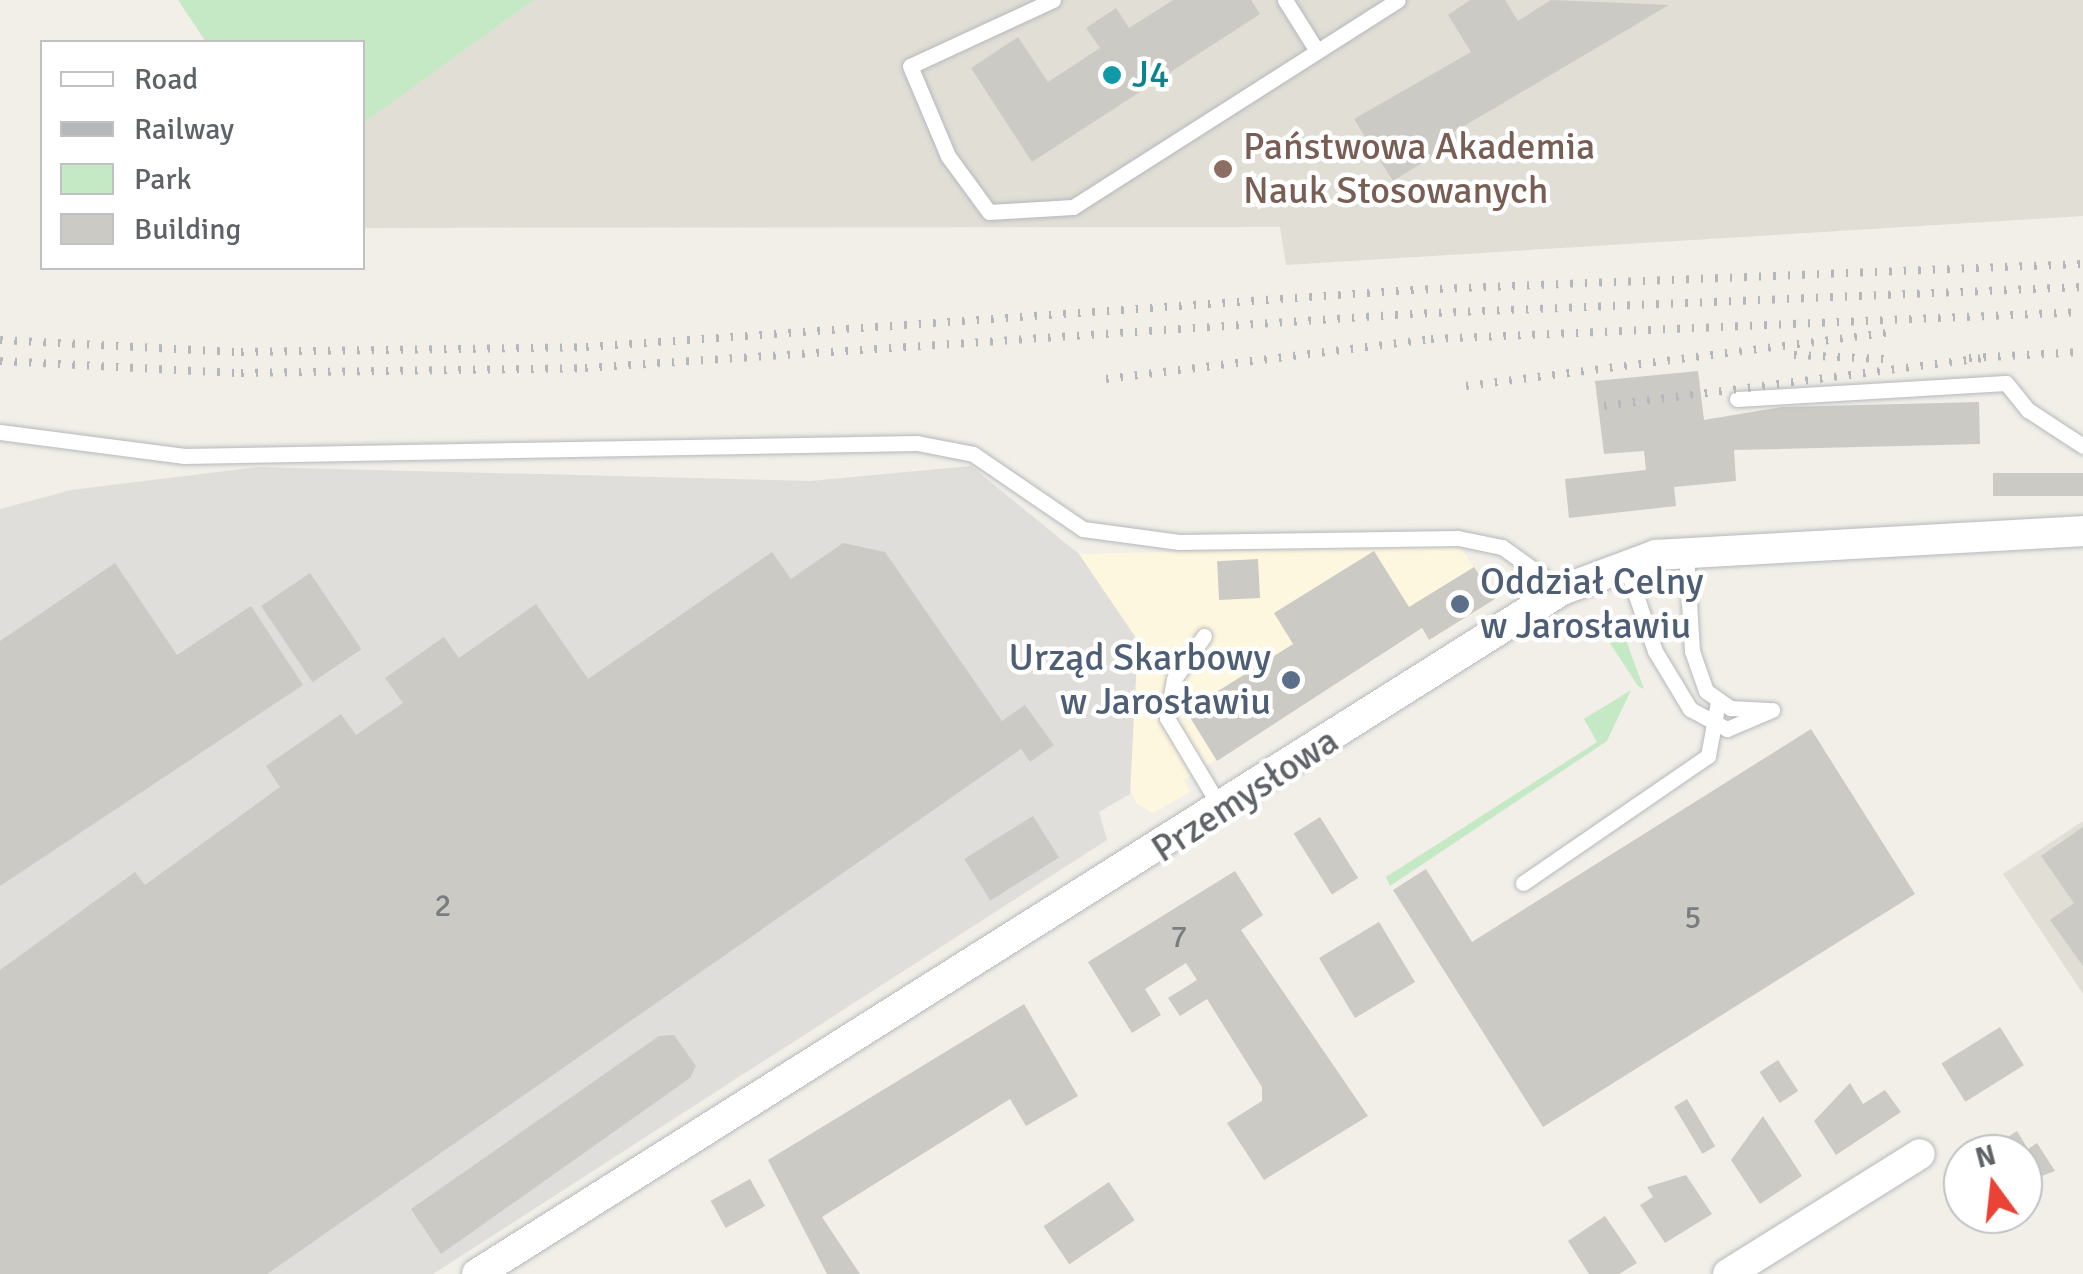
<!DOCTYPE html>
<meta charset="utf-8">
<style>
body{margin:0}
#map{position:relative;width:2083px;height:1274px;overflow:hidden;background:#f1efe8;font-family:Signika,sans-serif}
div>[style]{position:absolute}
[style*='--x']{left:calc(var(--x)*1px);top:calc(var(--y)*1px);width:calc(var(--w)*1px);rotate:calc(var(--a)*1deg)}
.commercial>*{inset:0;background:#fef7e0}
.industrial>*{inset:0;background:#e0deda}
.education>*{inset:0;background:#e1ded6}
.green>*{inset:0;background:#c5e8c5}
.building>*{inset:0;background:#cccac5;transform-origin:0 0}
.roads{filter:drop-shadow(0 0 2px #b5b8bc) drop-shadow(0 0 2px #b5b8bc)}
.lane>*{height:15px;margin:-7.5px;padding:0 7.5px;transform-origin:7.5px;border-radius:7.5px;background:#fff}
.street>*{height:30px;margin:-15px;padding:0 15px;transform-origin:15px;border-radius:15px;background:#fff}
.rail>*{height:8px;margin-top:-4px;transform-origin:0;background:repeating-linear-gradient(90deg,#b6b7b8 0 2.5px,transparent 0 14.5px)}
.dots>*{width:28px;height:28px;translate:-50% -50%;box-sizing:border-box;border:5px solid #fff;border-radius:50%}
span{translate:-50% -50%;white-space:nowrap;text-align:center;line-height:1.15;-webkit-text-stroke:9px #fff;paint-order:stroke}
.number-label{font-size:32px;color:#7a7d7f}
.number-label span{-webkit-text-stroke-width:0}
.culture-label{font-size:38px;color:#0d838f}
.left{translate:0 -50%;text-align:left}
.education-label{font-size:38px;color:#785e54}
.service-label{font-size:38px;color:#4e5e75}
.right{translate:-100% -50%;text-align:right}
.street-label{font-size:38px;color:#5f6368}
.legend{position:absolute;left:40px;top:40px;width:325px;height:230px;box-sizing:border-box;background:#fff;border:2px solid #bfc1c3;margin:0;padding:12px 18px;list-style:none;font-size:30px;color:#5f6368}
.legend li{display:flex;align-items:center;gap:20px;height:50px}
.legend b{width:50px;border:2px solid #bfc1c3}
.north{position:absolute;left:1943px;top:1134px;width:100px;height:100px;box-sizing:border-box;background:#fff;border:2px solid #bfc1c3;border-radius:50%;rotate:345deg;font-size:28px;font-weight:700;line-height:40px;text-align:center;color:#5f6368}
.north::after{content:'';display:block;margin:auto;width:35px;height:45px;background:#ea4335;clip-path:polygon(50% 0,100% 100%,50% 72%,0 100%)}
</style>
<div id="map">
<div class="commercial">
<div style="clip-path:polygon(1459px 545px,1495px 599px,1429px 640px,1421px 629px,1394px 645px,1184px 780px,1190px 792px,1153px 813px,1137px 804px,1125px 778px,1138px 641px,1079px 554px)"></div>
</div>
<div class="industrial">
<div style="clip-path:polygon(971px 466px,1079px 554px,1138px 641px,1130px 794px,1099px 812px,1107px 840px,433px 1274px,0 1274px,0 509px,71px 490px,258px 467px,810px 481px)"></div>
</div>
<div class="education">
<div style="clip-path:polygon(534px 0,2083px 0,2083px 216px,1286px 265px,1280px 227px,363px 228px,362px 123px)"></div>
<div style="clip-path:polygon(2083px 821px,2083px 994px,2003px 874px)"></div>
</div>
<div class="green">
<div style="clip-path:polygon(178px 0,534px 0,363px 123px,362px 42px,206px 42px)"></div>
<div style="clip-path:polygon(1591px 614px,1621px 627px,1644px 689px,1638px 686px)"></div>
<div style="clip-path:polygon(1631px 690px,1607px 741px,1390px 886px,1386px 877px,1597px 742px,1584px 719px)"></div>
</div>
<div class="building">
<div style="clip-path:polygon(1173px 0,1251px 0,1260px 14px,1032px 162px,971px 68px,1018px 37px,1048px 82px,1100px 48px,1086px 28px,1116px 8px,1129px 28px)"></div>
<div style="clip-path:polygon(1470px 0,1505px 0,1518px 21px,1551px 0,1669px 5px,1454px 132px,1459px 140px,1393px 181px,1354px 119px,1471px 52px,1448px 15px)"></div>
<div style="clip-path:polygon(1698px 371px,1704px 420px,1782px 407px,1979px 402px,1980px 444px,1734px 450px,1736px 481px,1674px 487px,1676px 506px,1569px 518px,1565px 479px,1646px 470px,1644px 451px,1604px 454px,1595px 381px)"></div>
<div style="left:2083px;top:473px;width:23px;height:90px;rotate:90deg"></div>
<div style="clip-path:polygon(843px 543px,885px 552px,1002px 721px,1025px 705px,1054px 745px,1030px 762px,1021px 749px,267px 1274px,0 1274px,0 970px,135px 872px,145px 885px,280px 787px,266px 766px,341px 714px,356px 735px,403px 703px,385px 678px,444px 637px,459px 658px,536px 604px,588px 679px,772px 552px,791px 579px)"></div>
<div style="clip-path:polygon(1374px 551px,1409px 607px,1474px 567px,1495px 599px,1429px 640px,1422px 628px,1217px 761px,1186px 711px,1293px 644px,1274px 613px)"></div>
<div style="left:1258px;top:559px;width:39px;height:41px;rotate:87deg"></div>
<div style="clip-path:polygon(115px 563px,177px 655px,251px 606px,303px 685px,0 886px,0 641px)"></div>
<div style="left:310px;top:573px;width:92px;height:59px;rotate:56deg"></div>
<div style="clip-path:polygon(1811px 729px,1915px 894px,1543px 1127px,1393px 890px,1426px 869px,1472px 942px)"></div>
<div style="left:1033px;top:816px;width:49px;height:81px;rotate:58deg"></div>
<div style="left:1320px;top:817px;width:72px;height:31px;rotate:58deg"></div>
<div style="clip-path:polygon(2083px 827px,2083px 966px,2050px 920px,2074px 903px,2041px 856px)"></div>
<div style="clip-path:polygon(1235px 871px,1263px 915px,1241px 930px,1368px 1116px,1264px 1180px,1227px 1123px,1262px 1101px,1262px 1087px,1207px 999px,1180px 1016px,1168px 998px,1197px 980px,1186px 963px,1145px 989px,1161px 1015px,1132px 1033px,1088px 962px)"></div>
<div style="left:1379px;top:922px;width:70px;height:70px;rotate:59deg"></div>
<div style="clip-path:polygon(1024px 1004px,1078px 1096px,1026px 1126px,1010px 1099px,822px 1217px,860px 1274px,827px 1274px,768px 1160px)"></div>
<div style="left:2000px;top:1027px;width:45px;height:69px;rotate:58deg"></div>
<div style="clip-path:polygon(674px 1035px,696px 1066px,690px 1078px,441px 1254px,411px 1209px,659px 1036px)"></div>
<div style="left:1778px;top:1060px;width:37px;height:22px;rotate:57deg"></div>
<div style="clip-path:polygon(1850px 1083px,1863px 1104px,1885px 1090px,1901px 1112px,1836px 1155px,1814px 1121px)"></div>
<div style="left:1687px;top:1099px;width:55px;height:15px;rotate:59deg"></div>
<div style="clip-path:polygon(1763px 1116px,1802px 1176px,1760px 1204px,1731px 1160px)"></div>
<div style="clip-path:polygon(2017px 1131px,2028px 1149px,2037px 1143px,2055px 1171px,2023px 1183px,2023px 1154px,1982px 1154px)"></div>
<div style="clip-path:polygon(1686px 1175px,1712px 1214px,1665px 1243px,1640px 1205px,1653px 1197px,1647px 1187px)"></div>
<div style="left:750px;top:1179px;width:31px;height:45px;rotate:61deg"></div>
<div style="left:1109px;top:1182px;width:46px;height:79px;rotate:56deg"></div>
<div style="clip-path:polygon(1605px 1216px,1637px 1263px,1619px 1274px,1589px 1274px,1568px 1241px)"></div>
</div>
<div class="roads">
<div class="lane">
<div style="--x:1053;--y:0;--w:157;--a:155.2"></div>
<div style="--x:910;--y:66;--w:98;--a:67.1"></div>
<div style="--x:948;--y:156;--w:69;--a:53.8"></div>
<div style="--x:989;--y:212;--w:84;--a:-3.4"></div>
<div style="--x:1073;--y:207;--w:385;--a:-32.5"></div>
<div style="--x:1285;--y:0;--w:60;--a:57.9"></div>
<div style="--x:1737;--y:399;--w:269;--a:-3.4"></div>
<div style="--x:2006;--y:383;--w:35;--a:51"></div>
<div style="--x:2028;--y:410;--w:66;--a:33.2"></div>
<div style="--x:0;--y:432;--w:186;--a:7.4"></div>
<div style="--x:184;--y:456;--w:733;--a:-1.02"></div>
<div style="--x:917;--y:443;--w:57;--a:11.1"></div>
<div style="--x:973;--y:454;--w:133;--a:34.3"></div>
<div style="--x:1083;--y:529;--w:97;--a:7.7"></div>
<div style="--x:1179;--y:542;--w:279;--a:-0.8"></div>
<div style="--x:1458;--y:538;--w:45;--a:11.6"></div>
<div style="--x:1502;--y:547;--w:74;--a:35.6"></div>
<div style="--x:1686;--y:553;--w:98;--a:86.5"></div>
<div style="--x:1692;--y:651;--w:42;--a:70.7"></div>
<div style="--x:1706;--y:691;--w:29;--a:35"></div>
<div style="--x:1730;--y:708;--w:38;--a:3"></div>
<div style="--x:1626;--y:566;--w:90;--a:71.2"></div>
<div style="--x:1655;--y:651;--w:68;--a:58.9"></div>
<div style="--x:1690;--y:709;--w:42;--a:28.4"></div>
<div style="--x:1727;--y:729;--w:49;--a:-22.9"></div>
<div style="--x:1204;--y:636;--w:52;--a:124.9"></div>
<div style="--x:1174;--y:679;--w:40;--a:100"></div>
<div style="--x:1167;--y:718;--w:107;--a:59.1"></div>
<div style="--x:1523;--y:883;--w:224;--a:-34.5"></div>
<div style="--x:1708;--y:756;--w:55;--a:-79.5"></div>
</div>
<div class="street">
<div style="--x:477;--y:1274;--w:1283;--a:-32.23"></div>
<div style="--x:1562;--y:590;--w:100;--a:-20.4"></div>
<div style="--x:1656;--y:555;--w:428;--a:-3.2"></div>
<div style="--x:1728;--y:1274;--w:226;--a:-32"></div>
</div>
</div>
<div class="rail">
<div style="--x:0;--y:340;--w:241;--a:2.9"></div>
<div style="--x:241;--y:352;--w:345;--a:-0.8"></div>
<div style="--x:586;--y:347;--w:827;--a:-3.95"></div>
<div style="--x:1411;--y:290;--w:673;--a:-2.22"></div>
<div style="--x:1794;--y:355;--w:90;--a:2.5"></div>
<div style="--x:1969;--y:358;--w:114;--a:-3"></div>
<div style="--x:0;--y:361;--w:241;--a:2.9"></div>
<div style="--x:241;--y:373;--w:344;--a:-0.8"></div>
<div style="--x:585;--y:368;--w:827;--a:-3.74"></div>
<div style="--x:1410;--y:314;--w:674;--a:-2.3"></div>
<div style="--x:1106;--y:379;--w:327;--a:-7"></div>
<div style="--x:1431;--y:339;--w:653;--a:-2.37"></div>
<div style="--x:1466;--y:386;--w:428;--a:-7.2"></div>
<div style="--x:1604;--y:406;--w:381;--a:-7.2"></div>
</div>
<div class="dots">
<div style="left:1112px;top:75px;background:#0f9aa8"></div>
<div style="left:1223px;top:169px;background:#8d6e63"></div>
<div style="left:1460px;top:604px;background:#5c6f8a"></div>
<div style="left:1291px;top:680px;background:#5c6f8a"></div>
</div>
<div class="number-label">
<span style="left:443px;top:906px">2</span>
<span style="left:1693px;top:918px">5</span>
<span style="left:1179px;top:937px">7</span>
</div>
<div class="culture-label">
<span class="left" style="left:1132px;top:75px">J4</span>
</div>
<div class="education-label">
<span class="left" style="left:1243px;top:169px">Państwowa Akademia<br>Nauk Stosowanych</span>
</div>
<div class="service-label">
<span class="left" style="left:1480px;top:604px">Oddział Celny<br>w Jarosławiu</span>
<span class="right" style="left:1271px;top:680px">Urząd Skarbowy<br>w Jarosławiu</span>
</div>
<div class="street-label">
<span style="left:1245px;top:795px;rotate:-33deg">Przemysłowa</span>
</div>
<ul class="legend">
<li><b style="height:12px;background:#fff"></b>Road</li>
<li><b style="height:12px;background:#b6b7b8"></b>Railway</li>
<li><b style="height:28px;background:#c5e8c5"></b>Park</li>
<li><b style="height:28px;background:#cccac5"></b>Building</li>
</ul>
<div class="north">N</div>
</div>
